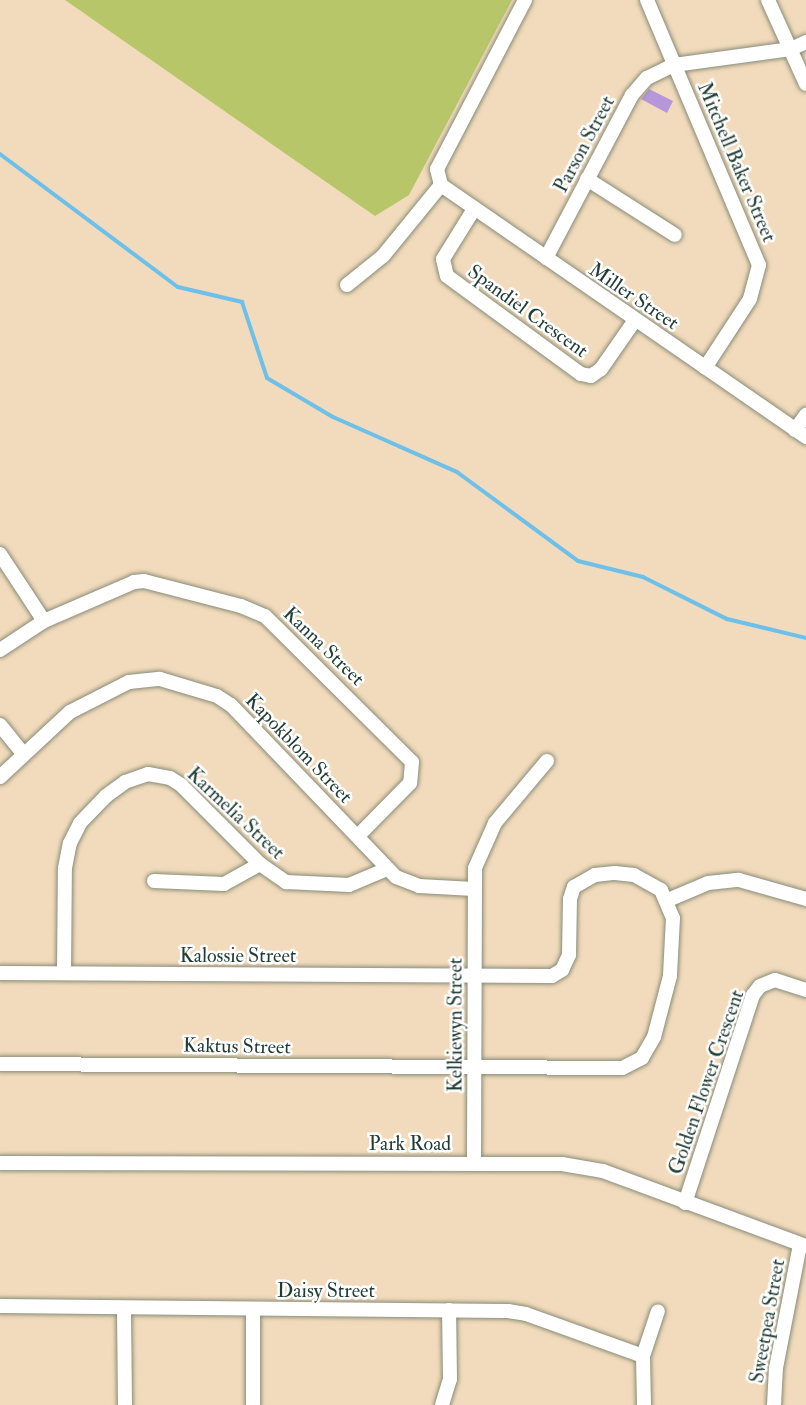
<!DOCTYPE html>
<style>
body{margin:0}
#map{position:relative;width:806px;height:1405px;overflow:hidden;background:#f2dbbc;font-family:"IM FELL Double Pica",serif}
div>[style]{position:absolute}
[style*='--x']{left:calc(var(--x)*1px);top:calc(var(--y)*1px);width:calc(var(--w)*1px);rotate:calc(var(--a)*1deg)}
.green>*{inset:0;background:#b7c669}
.stream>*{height:4px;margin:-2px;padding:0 2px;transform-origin:2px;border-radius:2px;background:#6dc0e9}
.building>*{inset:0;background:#b697d9}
.roads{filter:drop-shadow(0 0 2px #888c78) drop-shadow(0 0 2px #888c78)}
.minor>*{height:14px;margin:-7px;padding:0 7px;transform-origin:7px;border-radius:7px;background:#fff}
span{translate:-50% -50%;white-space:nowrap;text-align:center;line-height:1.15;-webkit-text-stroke:5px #fff;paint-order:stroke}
.street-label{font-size:20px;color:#1f3d34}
</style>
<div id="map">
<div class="green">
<div style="clip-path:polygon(65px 0,512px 0,409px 195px,375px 216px)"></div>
</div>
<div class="stream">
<div style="--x:0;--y:154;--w:222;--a:36.8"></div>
<div style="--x:178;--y:287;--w:66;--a:13.2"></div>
<div style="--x:242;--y:302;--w:80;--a:71.8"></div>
<div style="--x:267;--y:378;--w:77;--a:30.6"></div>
<div style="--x:333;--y:417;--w:136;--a:23.9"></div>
<div style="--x:457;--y:472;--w:150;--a:36.3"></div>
<div style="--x:578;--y:561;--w:67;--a:13.8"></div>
<div style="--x:643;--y:577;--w:94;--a:26.6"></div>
<div style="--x:727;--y:619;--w:81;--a:13.5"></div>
</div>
<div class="building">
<div style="clip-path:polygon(649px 89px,673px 101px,667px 113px,641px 99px)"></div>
</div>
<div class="roads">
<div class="minor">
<div style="--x:525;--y:0;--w:191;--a:117.5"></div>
<div style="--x:437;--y:169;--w:16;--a:76"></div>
<div style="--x:441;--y:185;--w:444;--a:34.6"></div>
<div style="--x:647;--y:0;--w:288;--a:67.1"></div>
<div style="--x:759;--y:265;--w:35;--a:105"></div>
<div style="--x:750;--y:299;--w:82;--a:123.1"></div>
<div style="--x:768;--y:0;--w:92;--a:65.7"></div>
<div style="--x:587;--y:179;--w:104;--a:32.5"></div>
<div style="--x:474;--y:209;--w:59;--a:121.8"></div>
<div style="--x:443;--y:259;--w:17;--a:77"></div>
<div style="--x:447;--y:276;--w:166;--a:36.2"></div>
<div style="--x:581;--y:374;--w:10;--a:11"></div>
<div style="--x:591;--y:376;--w:12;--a:-35"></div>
<div style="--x:601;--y:369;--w:60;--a:-55.2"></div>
<div style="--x:546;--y:258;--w:184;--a:-62.2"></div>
<div style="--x:632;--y:95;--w:23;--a:-49"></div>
<div style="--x:647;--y:78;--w:30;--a:-26"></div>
<div style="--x:674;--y:65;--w:118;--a:-7.8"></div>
<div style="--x:791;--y:49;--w:17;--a:-25"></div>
<div style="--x:347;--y:285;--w:46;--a:-38.9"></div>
<div style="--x:383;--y:256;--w:92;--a:-50.8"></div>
<div style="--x:795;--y:430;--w:19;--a:-54"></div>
<div style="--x:0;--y:554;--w:80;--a:56.7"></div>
<div style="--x:0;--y:650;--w:53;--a:-33.4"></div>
<div style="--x:44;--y:621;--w:98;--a:-23.4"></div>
<div style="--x:134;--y:582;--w:10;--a:-6"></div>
<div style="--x:144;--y:581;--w:100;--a:14.5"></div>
<div style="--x:241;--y:606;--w:26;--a:23"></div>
<div style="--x:265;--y:616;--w:207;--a:44.8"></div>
<div style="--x:412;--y:762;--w:21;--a:95"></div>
<div style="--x:410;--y:783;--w:74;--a:134.5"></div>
<div style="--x:0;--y:725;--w:36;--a:51"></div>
<div style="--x:0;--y:777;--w:96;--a:-42.9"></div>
<div style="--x:70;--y:712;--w:66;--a:-27"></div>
<div style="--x:129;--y:682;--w:31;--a:-6"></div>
<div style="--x:160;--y:679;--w:59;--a:16.6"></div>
<div style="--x:217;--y:696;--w:17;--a:33"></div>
<div style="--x:231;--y:705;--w:238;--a:46.2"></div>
<div style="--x:396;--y:877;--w:25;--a:21"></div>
<div style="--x:419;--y:886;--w:55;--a:3.1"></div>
<div style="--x:154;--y:881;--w:70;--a:2.5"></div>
<div style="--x:224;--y:884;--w:41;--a:-29.1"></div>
<div style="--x:668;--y:900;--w:43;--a:-23"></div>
<div style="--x:708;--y:883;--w:31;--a:-6"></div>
<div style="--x:739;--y:880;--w:70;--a:15.8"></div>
<div style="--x:0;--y:973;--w:552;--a:0.31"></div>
<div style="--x:552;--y:976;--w:12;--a:-31"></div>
<div style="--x:562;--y:970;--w:17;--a:-65"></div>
<div style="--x:569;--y:955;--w:56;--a:-89"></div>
<div style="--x:570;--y:899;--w:13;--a:-72"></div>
<div style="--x:574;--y:887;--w:24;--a:-30"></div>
<div style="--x:595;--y:875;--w:20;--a:-6"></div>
<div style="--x:615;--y:873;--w:19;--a:6"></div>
<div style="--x:634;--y:875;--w:31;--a:29"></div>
<div style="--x:661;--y:890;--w:30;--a:67"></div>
<div style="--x:673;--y:918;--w:58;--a:93"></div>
<div style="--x:670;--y:976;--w:63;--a:104.7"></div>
<div style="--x:654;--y:1037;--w:24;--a:120"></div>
<div style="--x:642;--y:1058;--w:22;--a:153"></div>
<div style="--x:622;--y:1068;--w:622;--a:-179.63"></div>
<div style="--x:64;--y:973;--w:105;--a:-89.5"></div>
<div style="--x:65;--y:868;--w:25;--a:-79"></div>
<div style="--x:70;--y:843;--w:22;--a:-63"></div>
<div style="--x:80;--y:823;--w:37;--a:-46"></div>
<div style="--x:106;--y:796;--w:24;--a:-36"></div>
<div style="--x:125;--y:782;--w:24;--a:-19"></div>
<div style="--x:148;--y:774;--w:22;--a:10"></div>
<div style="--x:170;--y:778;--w:13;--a:32"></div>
<div style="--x:181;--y:785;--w:112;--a:45"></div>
<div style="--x:260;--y:864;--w:32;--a:35"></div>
<div style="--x:286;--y:882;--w:63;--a:2.7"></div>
<div style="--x:349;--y:885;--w:41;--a:-22.8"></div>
<div style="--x:474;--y:1162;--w:294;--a:-89.8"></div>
<div style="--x:475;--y:868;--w:49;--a:-66"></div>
<div style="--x:495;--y:823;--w:81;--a:-50"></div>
<div style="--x:0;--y:1163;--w:562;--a:0.1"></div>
<div style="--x:562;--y:1164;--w:42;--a:9.7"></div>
<div style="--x:603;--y:1171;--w:216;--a:20.3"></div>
<div style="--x:685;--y:1203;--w:219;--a:-71.9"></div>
<div style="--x:753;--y:995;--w:11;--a:-52"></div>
<div style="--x:760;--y:986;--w:16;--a:-22"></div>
<div style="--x:775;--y:980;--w:33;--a:18"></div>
<div style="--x:0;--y:1306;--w:508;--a:0.56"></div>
<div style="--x:508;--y:1311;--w:18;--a:9"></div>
<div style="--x:526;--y:1314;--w:124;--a:19.7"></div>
<div style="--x:253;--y:1309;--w:96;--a:90"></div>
<div style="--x:124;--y:1310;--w:95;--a:89.4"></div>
<div style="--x:442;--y:1405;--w:27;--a:-73"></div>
<div style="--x:450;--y:1379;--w:69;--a:-90.8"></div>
<div style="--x:644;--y:1405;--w:49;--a:-91.2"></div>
<div style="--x:643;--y:1356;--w:47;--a:-71.6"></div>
<div style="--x:774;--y:1405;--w:37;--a:-87"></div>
<div style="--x:776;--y:1368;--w:126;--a:-79"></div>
</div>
</div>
<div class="street-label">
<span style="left:584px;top:144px;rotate:-62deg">Parson Street</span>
<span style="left:737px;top:162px;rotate:67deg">Mitchell Baker Street</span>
<span style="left:634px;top:296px;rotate:34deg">Miller Street</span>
<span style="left:528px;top:311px;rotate:36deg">Spandiel Crescent</span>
<span style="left:324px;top:646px;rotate:44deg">Kanna Street</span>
<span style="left:299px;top:748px;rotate:46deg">Kapokblom Street</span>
<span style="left:236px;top:813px;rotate:43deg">Karmelia Street</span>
<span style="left:238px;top:955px">Kalossie Street</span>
<span style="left:455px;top:1025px;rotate:-90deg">Kelkiewyn Street</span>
<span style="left:237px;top:1046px;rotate:1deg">Kaktus Street</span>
<span style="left:706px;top:1082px;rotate:-71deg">Golden Flower Crescent</span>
<span style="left:410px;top:1143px">Park Road</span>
<span style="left:326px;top:1290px">Daisy Street</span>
<span style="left:767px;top:1321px;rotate:-80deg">Sweetpea Street</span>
</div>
</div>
